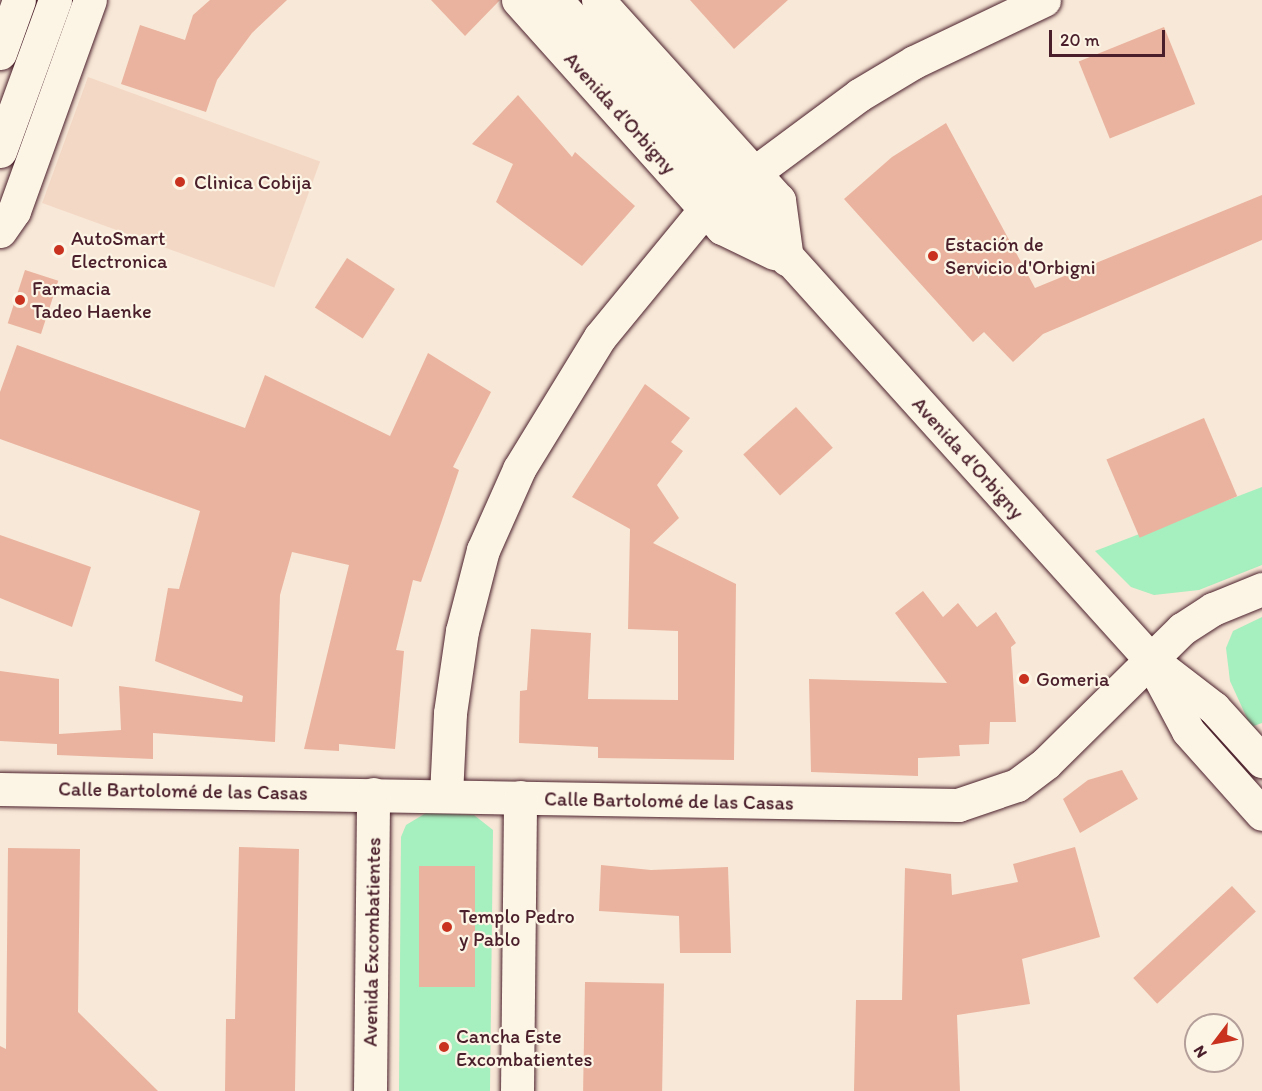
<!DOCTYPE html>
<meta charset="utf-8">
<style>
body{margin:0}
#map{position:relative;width:1262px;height:1091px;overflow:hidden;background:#f8e8d7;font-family:Itim,sans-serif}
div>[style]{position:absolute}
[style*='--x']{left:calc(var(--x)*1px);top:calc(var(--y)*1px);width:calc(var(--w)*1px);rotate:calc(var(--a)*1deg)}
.built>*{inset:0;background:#f4d8c6;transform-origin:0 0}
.green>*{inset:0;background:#a6efbe}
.building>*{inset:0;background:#eab39f;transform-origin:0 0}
.roads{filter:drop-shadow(0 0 2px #4a1f2b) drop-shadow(0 0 2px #4a1f2b)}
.minor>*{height:33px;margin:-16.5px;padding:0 16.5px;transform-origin:16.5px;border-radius:16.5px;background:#fcf5e5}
.secondary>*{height:33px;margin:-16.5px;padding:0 16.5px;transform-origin:16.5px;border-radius:16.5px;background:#fcf5e5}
.dots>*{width:16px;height:16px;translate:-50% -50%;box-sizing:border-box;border:3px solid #fcf5e5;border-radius:50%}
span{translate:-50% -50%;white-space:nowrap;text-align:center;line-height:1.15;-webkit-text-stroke:4.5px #fcf5e5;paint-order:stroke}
.street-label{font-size:20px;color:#4a1f2b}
.poi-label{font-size:20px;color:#4a1f2b}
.left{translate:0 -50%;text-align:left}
.north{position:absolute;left:1184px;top:1013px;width:60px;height:60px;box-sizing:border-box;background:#fcf5e5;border:2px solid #b59f9b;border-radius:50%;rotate:238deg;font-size:16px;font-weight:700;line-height:24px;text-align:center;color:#4a1f2b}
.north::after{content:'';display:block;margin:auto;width:21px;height:27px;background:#c8321e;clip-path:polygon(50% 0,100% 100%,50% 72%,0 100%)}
.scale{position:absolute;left:1049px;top:30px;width:116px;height:27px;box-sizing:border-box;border:3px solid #4a1f2b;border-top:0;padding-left:8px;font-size:18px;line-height:21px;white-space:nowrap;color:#4a1f2b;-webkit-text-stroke:4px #fcf5e5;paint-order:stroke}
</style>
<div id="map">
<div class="built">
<div style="left:88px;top:77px;width:247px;height:134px;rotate:20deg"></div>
</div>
<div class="green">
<div style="clip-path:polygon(1262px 487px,1262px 565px,1199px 590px,1154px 595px,1131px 587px,1095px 551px)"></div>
<div style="clip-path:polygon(1262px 617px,1262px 723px,1251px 727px,1230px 681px,1226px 648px,1233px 631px)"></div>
<div style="clip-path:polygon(426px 813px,474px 815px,493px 830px,490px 1091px,399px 1091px,401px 837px,406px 825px)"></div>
</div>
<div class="building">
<div style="clip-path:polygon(210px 0,287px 0,252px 33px,217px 80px,206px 112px,121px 84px,140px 25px,185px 40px,193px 15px)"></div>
<div style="clip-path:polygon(431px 0,500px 0,465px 36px)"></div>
<div style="clip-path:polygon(690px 0,788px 0,734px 49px)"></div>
<div style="left:1164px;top:27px;width:83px;height:92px;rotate:68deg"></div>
<div style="clip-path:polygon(518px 95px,572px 157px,575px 152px,635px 206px,582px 266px,496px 202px,513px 164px,472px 144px)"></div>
<div style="clip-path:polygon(946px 123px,1035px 288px,1262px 195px,1262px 240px,1043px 334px,1013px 362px,984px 332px,973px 342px,844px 199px,892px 157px)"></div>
<div style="left:347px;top:258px;width:57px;height:59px;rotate:33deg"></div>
<div style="left:25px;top:270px;width:35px;height:56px;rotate:18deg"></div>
<div style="clip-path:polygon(17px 345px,245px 428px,265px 375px,390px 436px,428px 353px,491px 392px,453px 467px,459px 470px,421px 582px,413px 580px,396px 650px,404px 651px,395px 749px,339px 744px,339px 751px,304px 749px,349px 565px,292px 552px,280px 595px,275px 742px,153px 733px,153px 759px,57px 755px,57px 744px,0 741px,0 671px,59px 679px,59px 734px,121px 730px,119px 686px,242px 702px,243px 696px,155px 661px,168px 588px,179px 589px,200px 511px,0 439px,0 392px)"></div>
<div style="clip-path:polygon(645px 384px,690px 418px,671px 442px,683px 451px,657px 485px,679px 518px,653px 543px,736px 584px,734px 760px,598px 758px,598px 747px,519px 743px,520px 691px,527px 690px,531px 629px,591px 633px,588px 699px,678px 700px,678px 631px,628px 629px,630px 529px,572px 497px)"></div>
<div style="left:796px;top:407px;width:55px;height:71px;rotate:48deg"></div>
<div style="left:1204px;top:418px;width:85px;height:106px;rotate:67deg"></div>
<div style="clip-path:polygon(0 535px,91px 567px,72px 627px,0 598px)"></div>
<div style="clip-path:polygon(923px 591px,943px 617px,958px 603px,977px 627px,996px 612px,1016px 643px,1011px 647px,1016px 722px,990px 722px,989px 744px,959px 745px,960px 756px,918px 758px,918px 776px,811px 772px,809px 679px,947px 683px,895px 613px)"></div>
<div style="clip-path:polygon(1122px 770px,1138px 799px,1080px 833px,1063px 799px,1088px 780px)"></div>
<div style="clip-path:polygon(239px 847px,299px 849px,295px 1091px,225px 1091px,226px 1019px,235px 1019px)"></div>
<div style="clip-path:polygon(1075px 847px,1100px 937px,1022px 959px,1030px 1004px,957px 1015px,960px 1091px,854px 1091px,856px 1000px,902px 1000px,905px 868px,951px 874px,952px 895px,1018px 882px,1013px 864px)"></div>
<div style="clip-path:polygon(8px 848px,80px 849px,78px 1012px,158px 1091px,0 1091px,0 1046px,6px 1049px)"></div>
<div style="clip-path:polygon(601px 865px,651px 870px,728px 867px,731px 953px,680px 953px,679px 916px,599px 911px)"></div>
<div style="left:419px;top:866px;width:56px;height:121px"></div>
<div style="left:1232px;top:886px;width:35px;height:135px;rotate:47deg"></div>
<div style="left:585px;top:982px;width:79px;height:109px;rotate:1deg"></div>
</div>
<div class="roads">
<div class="minor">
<div style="--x:754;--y:173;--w:131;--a:-36.6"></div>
<div style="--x:859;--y:95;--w:64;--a:-31"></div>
<div style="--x:914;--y:62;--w:144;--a:-25.5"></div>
<div style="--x:0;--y:789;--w:958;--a:0.96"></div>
<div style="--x:958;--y:805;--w:62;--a:-18.7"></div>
<div style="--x:1017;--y:785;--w:36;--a:-37"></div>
<div style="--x:1046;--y:763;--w:191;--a:-44.6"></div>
<div style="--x:1182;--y:629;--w:37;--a:-33"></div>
<div style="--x:1213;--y:609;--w:53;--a:-22.2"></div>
<div style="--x:446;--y:795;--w:82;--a:-87.2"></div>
<div style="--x:450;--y:713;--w:83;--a:-81.7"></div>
<div style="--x:462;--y:631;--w:84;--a:-75.5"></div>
<div style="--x:483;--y:550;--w:89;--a:-66"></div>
<div style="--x:519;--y:469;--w:155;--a:-58.5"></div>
<div style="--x:600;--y:337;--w:167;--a:-50.6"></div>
<div style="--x:370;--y:1091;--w:297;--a:-89.4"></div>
<div style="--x:517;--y:1091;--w:294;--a:-89.4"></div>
</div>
<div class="secondary">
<div style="--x:518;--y:0;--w:306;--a:48.2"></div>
<div style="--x:722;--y:228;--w:58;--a:25.7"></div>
<div style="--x:556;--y:0;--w:886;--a:47.97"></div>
<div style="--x:1149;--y:658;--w:82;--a:37.6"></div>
<div style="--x:1214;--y:708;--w:72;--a:47.8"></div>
<div style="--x:598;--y:0;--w:270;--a:47.9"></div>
<div style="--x:779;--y:200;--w:60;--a:82.3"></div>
<div style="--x:0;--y:53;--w:56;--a:-70.3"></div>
<div style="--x:0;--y:151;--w:161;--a:-70"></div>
<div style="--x:0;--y:231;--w:24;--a:-55"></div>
<div style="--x:14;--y:211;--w:224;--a:-70.2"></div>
<div style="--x:1154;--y:667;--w:72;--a:62"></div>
<div style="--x:1188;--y:731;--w:111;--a:48.3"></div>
</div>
</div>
<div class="dots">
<div style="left:180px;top:182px;background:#c8321e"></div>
<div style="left:59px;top:250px;background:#c8321e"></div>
<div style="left:933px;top:256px;background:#c8321e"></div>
<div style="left:20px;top:300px;background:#c8321e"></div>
<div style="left:1024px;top:679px;background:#c8321e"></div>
<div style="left:447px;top:927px;background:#c8321e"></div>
<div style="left:444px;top:1047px;background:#c8321e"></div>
</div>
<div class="street-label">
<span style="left:620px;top:113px;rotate:48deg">Avenida d'Orbigny</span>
<span style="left:968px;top:458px;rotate:48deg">Avenida d'Orbigny</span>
<span style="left:183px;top:791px;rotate:1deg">Calle Bartolomé de las Casas</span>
<span style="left:669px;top:801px;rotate:1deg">Calle Bartolomé de las Casas</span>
<span style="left:372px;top:942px;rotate:-89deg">Avenida Excombatientes</span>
</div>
<div class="poi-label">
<span class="left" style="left:194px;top:182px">Clinica Cobija</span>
<span class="left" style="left:71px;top:250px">AutoSmart<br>Electronica</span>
<span class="left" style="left:945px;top:256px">Estación de<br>Servicio d'Orbigni</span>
<span class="left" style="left:32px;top:300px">Farmacia<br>Tadeo Haenke</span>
<span class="left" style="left:1036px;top:679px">Gomeria</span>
<span class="left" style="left:459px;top:928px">Templo Pedro<br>y Pablo</span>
<span class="left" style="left:456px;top:1048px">Cancha Este<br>Excombatientes</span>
</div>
<div class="north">N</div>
<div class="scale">20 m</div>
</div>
